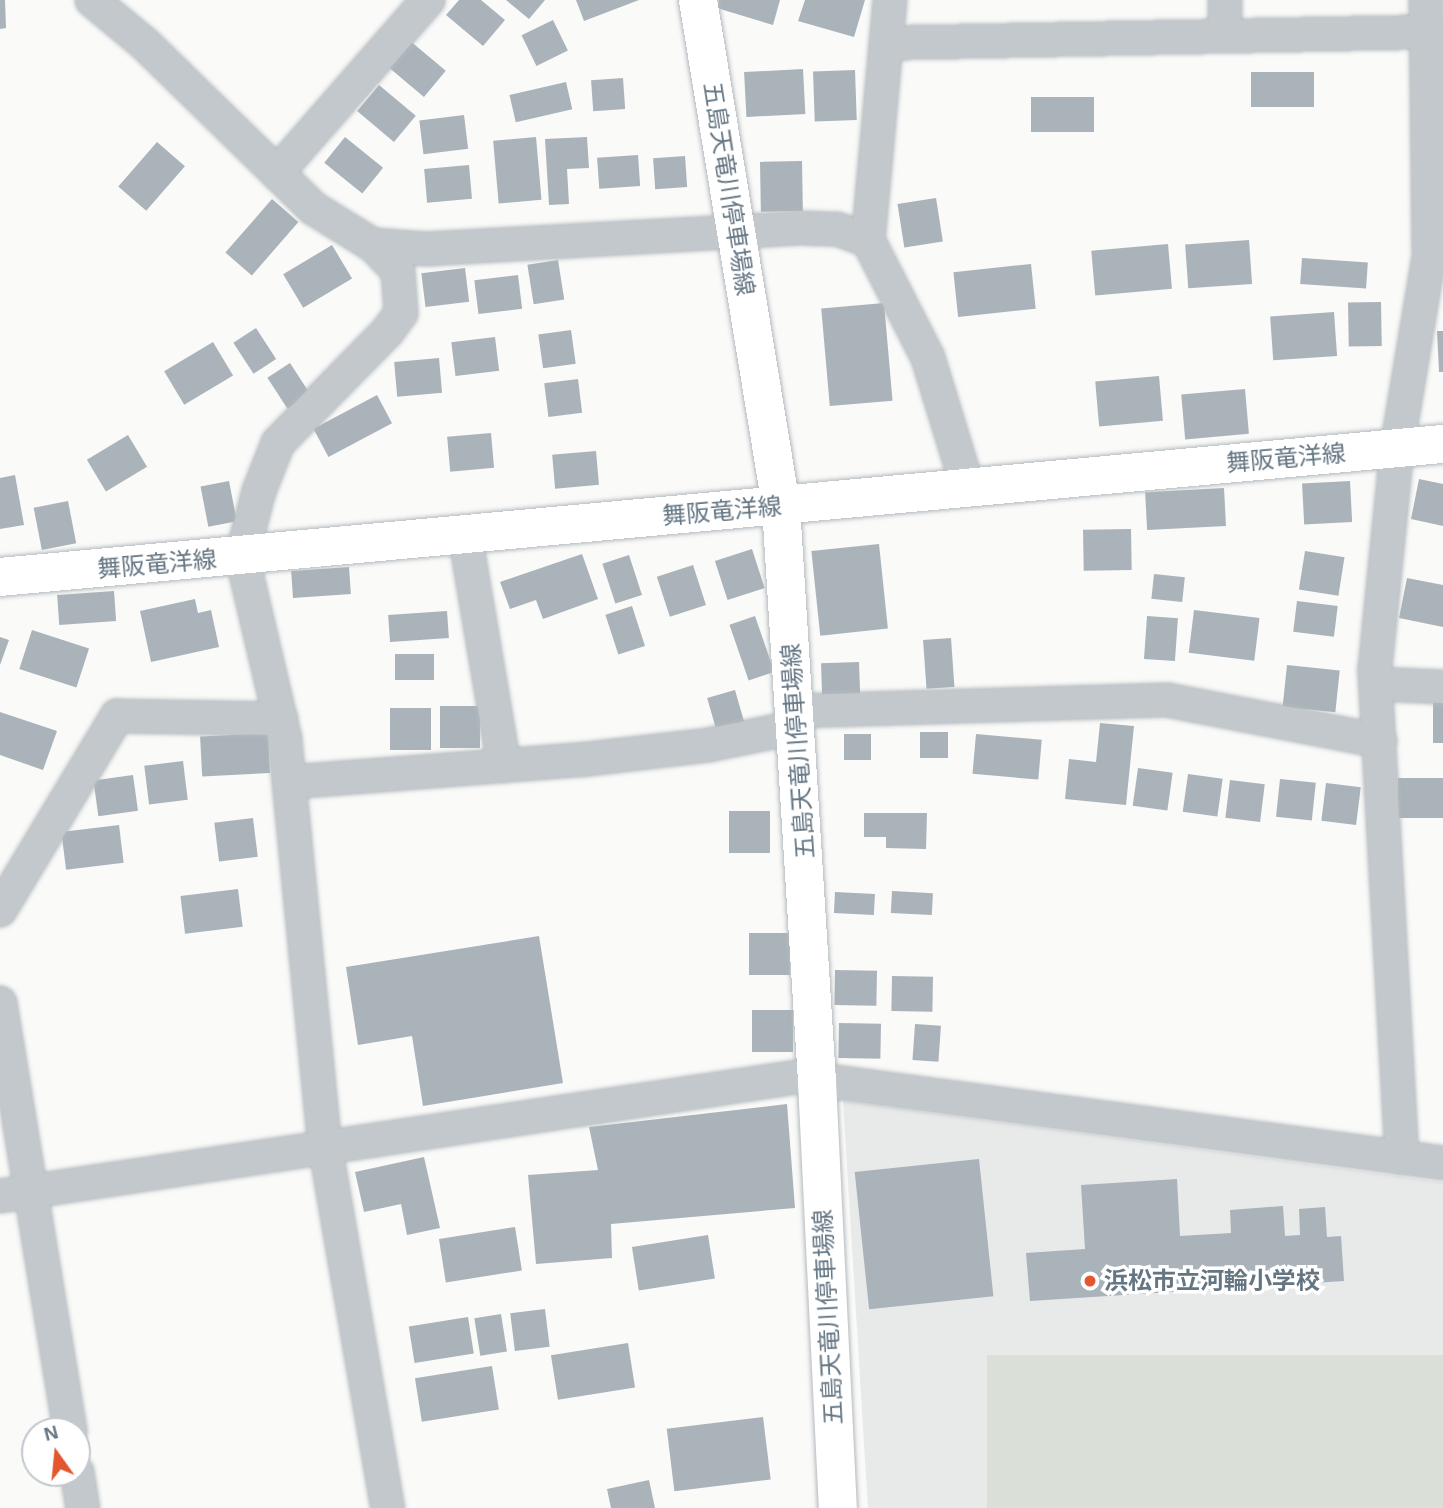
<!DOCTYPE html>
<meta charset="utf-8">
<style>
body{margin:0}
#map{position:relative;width:1443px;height:1508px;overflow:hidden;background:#fafaf8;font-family:Arial,"Noto Sans JP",sans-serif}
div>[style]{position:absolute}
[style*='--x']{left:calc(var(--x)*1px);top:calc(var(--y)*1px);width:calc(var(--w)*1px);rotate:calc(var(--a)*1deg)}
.built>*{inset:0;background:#e8e9e9}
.green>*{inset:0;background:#dadfd7;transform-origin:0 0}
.building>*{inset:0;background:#aab3b9;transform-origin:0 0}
.roads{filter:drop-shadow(0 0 2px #b3babf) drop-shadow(0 0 2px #b3babf)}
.minor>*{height:32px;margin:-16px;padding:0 16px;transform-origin:16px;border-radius:16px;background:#c3c8cc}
.secondary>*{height:38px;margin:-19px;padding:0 19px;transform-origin:19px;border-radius:19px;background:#fff}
.dots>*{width:19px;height:19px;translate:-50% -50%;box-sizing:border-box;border:4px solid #fff;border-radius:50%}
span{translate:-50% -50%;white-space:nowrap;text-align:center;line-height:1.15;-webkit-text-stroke:7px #fff;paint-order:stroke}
.street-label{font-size:24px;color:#657683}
.poi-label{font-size:24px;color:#657683;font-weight:700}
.left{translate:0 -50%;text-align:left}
.north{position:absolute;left:21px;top:1417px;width:70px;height:70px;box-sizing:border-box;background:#fff;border:2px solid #c1c8cd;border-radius:50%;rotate:345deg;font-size:19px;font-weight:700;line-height:28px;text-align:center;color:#657683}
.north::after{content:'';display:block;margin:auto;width:24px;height:32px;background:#e4572e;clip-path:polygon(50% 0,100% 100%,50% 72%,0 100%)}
</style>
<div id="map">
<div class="built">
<div style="clip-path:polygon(843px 1101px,1443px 1182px,1443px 1508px,868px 1508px)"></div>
</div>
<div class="green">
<div style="left:1443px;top:1355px;width:153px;height:456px;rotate:90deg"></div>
</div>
<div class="building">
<div style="clip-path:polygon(0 0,5px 0,6px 28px,0 29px)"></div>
<div style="clip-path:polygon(459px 0,481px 0,505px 20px,483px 46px,446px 15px)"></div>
<div style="clip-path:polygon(506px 0,545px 0,529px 19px)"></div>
<div style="clip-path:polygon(576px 0,639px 0,584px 21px)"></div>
<div style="clip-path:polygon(719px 0,780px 0,773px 25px,717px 8px)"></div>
<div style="clip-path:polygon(805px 0,865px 0,854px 37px,798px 21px)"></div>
<div style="left:553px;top:20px;width:34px;height:35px;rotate:64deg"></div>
<div style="left:409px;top:40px;width:48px;height:34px;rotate:40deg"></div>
<div style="left:803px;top:69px;width:45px;height:59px;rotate:87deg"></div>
<div style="left:855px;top:70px;width:50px;height:42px;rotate:88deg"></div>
<div style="left:1314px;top:72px;width:35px;height:63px;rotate:90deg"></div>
<div style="left:623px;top:78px;width:31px;height:32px;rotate:86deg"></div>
<div style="left:566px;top:82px;width:28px;height:58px;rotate:77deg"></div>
<div style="left:379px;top:85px;width:48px;height:34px;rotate:40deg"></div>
<div style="left:1031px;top:97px;width:63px;height:35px"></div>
<div style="left:464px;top:115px;width:34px;height:45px;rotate:83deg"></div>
<div style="left:345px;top:137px;width:49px;height:33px;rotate:39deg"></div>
<div style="left:536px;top:137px;width:63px;height:43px;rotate:85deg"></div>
<div style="clip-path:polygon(587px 137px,589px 168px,567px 169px,569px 204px,549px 205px,545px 139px)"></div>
<div style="left:157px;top:142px;width:37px;height:59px;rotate:41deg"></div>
<div style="left:638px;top:155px;width:31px;height:41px;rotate:86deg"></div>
<div style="left:685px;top:156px;width:31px;height:32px;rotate:86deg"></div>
<div style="left:802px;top:161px;width:50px;height:42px;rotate:89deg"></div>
<div style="left:469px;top:165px;width:34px;height:45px;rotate:85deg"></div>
<div style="left:936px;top:198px;width:44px;height:39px;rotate:81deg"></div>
<div style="left:272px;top:199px;width:35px;height:71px;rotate:41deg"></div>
<div style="left:1249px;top:240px;width:44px;height:64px;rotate:86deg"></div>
<div style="left:1168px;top:244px;width:45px;height:77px;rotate:85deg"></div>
<div style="left:332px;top:245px;width:39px;height:57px;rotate:59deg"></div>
<div style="left:1302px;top:258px;width:66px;height:26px;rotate:4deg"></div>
<div style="left:558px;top:260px;width:40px;height:31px;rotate:81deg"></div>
<div style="left:1031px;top:264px;width:45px;height:78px;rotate:84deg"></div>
<div style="left:465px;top:268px;width:34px;height:44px;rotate:83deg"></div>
<div style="left:518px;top:275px;width:34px;height:44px;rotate:83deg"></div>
<div style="left:1381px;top:302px;width:44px;height:33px;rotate:89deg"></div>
<div style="left:884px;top:303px;width:98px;height:63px;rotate:85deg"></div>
<div style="left:1334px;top:312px;width:44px;height:64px;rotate:86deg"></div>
<div style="left:256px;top:328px;width:37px;height:27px;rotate:57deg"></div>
<div style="left:571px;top:330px;width:34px;height:33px;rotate:82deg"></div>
<div style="clip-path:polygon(1437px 331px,1443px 331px,1443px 372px,1439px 372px)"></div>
<div style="left:495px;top:337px;width:34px;height:44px;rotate:83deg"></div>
<div style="left:213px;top:342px;width:39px;height:57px;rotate:59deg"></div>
<div style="left:439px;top:358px;width:35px;height:45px;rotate:85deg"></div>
<div style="left:290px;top:363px;width:37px;height:27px;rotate:57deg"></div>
<div style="left:1159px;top:376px;width:45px;height:64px;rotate:85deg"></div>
<div style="left:578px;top:379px;width:34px;height:34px;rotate:83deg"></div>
<div style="left:1245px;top:389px;width:45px;height:64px;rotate:85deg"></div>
<div style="left:377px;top:395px;width:32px;height:72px;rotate:62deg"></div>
<div style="left:491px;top:433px;width:35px;height:44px;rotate:85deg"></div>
<div style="left:128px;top:435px;width:37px;height:48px;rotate:59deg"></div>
<div style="left:596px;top:451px;width:34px;height:44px;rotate:85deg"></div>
<div style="clip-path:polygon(15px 475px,24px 525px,0 529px,0 478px)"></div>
<div style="clip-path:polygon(1419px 479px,1443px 484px,1443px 526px,1411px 519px)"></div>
<div style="left:229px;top:481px;width:41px;height:29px;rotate:79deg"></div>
<div style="left:1350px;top:481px;width:41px;height:48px;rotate:87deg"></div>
<div style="left:1224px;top:488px;width:38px;height:79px;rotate:87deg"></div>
<div style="left:68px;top:501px;width:43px;height:35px;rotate:79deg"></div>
<div style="left:1131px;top:529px;width:41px;height:48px;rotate:89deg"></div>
<div style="left:879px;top:544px;width:85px;height:68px;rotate:84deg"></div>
<div style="left:752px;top:549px;width:41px;height:39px;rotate:72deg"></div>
<div style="left:1305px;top:551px;width:40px;height:39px;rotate:9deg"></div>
<div style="clip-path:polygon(582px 554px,598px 599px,543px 619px,536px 600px,510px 609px,500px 582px)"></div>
<div style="left:629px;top:555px;width:42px;height:28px;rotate:72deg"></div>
<div style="left:693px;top:565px;width:42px;height:38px;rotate:72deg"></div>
<div style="left:349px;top:567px;width:27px;height:58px;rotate:86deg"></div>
<div style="left:1154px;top:574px;width:31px;height:25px;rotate:6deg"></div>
<div style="clip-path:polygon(1407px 578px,1443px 585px,1443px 627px,1399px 618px)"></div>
<div style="left:114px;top:591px;width:30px;height:57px;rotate:86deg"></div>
<div style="clip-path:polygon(195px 599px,198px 613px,211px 610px,219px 647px,151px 662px,140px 611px)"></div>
<div style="left:1297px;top:601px;width:41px;height:31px;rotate:7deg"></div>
<div style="left:632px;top:606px;width:42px;height:28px;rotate:72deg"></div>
<div style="left:1194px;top:610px;width:66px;height:43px;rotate:7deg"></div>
<div style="left:447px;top:611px;width:27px;height:59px;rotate:86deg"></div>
<div style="left:755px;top:616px;width:59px;height:27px;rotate:71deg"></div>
<div style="left:1147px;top:616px;width:31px;height:43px;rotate:4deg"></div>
<div style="left:32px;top:630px;width:60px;height:41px;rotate:18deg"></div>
<div style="clip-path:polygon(0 637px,9px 640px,0 665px)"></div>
<div style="left:951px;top:638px;width:49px;height:28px;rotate:86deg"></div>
<div style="left:434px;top:654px;width:26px;height:39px;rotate:90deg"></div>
<div style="left:859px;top:662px;width:37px;height:38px;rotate:88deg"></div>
<div style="left:1287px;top:665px;width:53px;height:42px;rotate:6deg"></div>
<div style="left:735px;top:690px;width:36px;height:29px;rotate:74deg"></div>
<div style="left:1433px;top:702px;width:10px;height:41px"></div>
<div style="left:440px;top:706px;width:40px;height:42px"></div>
<div style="left:390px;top:708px;width:41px;height:42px"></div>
<div style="clip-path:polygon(0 712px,57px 731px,43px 770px,0 755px)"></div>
<div style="clip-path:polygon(1100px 723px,1134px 726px,1126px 805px,1065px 799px,1069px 759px,1096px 762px)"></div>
<div style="left:948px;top:732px;width:26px;height:28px;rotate:90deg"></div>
<div style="left:268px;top:733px;width:40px;height:68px;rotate:87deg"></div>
<div style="left:844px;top:734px;width:27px;height:26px"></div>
<div style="left:976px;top:734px;width:66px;height:40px;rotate:5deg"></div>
<div style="left:183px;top:761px;width:39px;height:39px;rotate:83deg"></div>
<div style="left:1138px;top:768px;width:35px;height:38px;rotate:8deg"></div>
<div style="left:1188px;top:774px;width:35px;height:38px;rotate:8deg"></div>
<div style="left:133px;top:775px;width:36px;height:40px;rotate:82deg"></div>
<div style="left:1443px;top:778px;width:40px;height:45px;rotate:90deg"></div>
<div style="left:1280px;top:779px;width:36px;height:38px;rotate:6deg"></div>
<div style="left:1230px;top:780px;width:35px;height:38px;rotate:7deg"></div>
<div style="left:1326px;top:783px;width:35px;height:38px;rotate:7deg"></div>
<div style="left:770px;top:811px;width:42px;height:41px;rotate:90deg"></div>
<div style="clip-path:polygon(864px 813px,927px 813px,926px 849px,886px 848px,886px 837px,864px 837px)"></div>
<div style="left:253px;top:818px;width:39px;height:39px;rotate:83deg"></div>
<div style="left:119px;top:825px;width:38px;height:58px;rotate:83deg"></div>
<div style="left:238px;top:889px;width:38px;height:58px;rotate:83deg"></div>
<div style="left:892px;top:891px;width:41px;height:22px;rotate:3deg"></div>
<div style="left:835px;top:892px;width:40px;height:21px;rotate:3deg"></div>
<div style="left:790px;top:933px;width:42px;height:41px;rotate:90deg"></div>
<div style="clip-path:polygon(539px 936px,563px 1083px,423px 1106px,412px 1036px,358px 1045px,346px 967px)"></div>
<div style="left:835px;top:970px;width:42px;height:35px;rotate:1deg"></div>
<div style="left:892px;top:976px;width:41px;height:35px;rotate:1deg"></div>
<div style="left:793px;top:1010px;width:42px;height:41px;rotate:90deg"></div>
<div style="left:839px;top:1023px;width:42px;height:35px;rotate:1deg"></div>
<div style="left:915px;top:1024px;width:26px;height:36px;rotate:4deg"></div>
<div style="clip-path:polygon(787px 1104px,795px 1208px,611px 1224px,612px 1258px,536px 1264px,528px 1175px,598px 1170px,589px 1127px)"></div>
<div style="clip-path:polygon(424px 1157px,440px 1228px,407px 1235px,401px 1204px,364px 1212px,355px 1172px)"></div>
<div style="left:979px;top:1159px;width:138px;height:125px;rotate:84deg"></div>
<div style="clip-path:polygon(1177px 1179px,1180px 1236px,1231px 1233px,1230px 1210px,1283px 1206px,1285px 1236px,1300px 1235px,1299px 1209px,1325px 1207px,1327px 1237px,1341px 1236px,1344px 1281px,1030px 1301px,1026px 1253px,1085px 1249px,1081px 1185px)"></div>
<div style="left:515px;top:1227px;width:44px;height:77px;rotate:81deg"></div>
<div style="left:708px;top:1235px;width:44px;height:77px;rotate:81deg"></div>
<div style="left:545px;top:1309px;width:38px;height:35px;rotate:83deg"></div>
<div style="left:501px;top:1314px;width:38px;height:27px;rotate:81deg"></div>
<div style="left:468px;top:1317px;width:37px;height:60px;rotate:81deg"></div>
<div style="left:628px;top:1343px;width:45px;height:78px;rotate:81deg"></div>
<div style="left:492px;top:1366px;width:44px;height:78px;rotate:81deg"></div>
<div style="left:763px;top:1417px;width:63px;height:97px;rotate:83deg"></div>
<div style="clip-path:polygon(649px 1480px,655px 1508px,611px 1508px,607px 1489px)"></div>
</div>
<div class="roads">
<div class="minor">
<div style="--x:92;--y:0;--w:69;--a:39.7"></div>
<div style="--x:145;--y:44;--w:235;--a:44.3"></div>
<div style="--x:313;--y:208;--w:70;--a:31.7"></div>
<div style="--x:373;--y:245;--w:53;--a:4.3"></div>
<div style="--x:426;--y:249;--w:374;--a:-3.2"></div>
<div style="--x:799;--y:228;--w:38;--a:2"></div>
<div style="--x:837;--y:229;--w:33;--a:20"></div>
<div style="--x:890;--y:0;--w:241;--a:95.2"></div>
<div style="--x:868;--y:240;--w:132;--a:63"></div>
<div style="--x:928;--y:358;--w:136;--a:72.9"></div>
<div style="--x:1225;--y:0;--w:36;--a:90"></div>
<div style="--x:886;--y:43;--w:539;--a:-1.17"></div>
<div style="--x:277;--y:173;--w:230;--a:-48.9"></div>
<div style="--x:373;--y:245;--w:36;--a:46"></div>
<div style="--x:398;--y:271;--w:42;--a:85.9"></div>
<div style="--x:401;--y:313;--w:24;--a:126"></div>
<div style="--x:387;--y:332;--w:156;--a:134.5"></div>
<div style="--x:278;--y:443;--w:52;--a:111.6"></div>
<div style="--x:259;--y:491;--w:67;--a:104.7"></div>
<div style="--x:242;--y:556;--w:189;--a:76.8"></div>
<div style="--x:285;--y:740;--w:407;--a:84.4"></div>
<div style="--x:325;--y:1145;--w:368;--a:80.2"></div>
<div style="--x:465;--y:535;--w:234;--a:80.4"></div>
<div style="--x:1376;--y:684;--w:67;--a:2.6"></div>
<div style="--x:796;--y:711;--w:371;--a:-1.7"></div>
<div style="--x:1167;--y:700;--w:217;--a:10.9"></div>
<div style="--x:290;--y:782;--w:290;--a:-4.4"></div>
<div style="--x:579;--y:760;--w:130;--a:-6.6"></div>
<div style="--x:708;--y:745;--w:91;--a:-11.4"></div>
<div style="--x:0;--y:910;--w:227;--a:-58.9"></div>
<div style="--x:117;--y:716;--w:164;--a:1"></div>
<div style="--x:0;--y:1003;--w:434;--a:80.7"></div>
<div style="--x:1402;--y:1158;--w:490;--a:-93.2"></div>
<div style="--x:1375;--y:669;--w:222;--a:-84.3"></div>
<div style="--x:1397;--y:448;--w:195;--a:-80.5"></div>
<div style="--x:1429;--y:256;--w:256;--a:-90.7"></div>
<div style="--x:0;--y:1196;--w:806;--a:-8.49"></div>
<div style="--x:797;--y:1077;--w:652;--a:7.58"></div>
<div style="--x:77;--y:1472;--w:36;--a:81"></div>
</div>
<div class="secondary">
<div style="--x:698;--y:0;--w:513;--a:80.68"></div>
<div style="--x:781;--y:506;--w:577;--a:86.42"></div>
<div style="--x:817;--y:1082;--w:427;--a:87.2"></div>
<div style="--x:0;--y:577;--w:1449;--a:-5.27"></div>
</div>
</div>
<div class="dots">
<div style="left:1090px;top:1281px;background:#e4572e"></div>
</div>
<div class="street-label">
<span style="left:729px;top:189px;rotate:81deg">五島天竜川停車場線</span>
<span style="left:1286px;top:458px;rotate:-5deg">舞阪竜洋線</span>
<span style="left:722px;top:511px;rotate:-5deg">舞阪竜洋線</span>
<span style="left:157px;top:564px;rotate:-5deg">舞阪竜洋線</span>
<span style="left:798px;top:751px;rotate:-94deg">五島天竜川停車場線</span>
<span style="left:828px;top:1317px;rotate:-93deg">五島天竜川停車場線</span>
</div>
<div class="poi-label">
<span class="left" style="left:1104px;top:1281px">浜松市立河輪小学校</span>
</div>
<div class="north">N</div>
</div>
